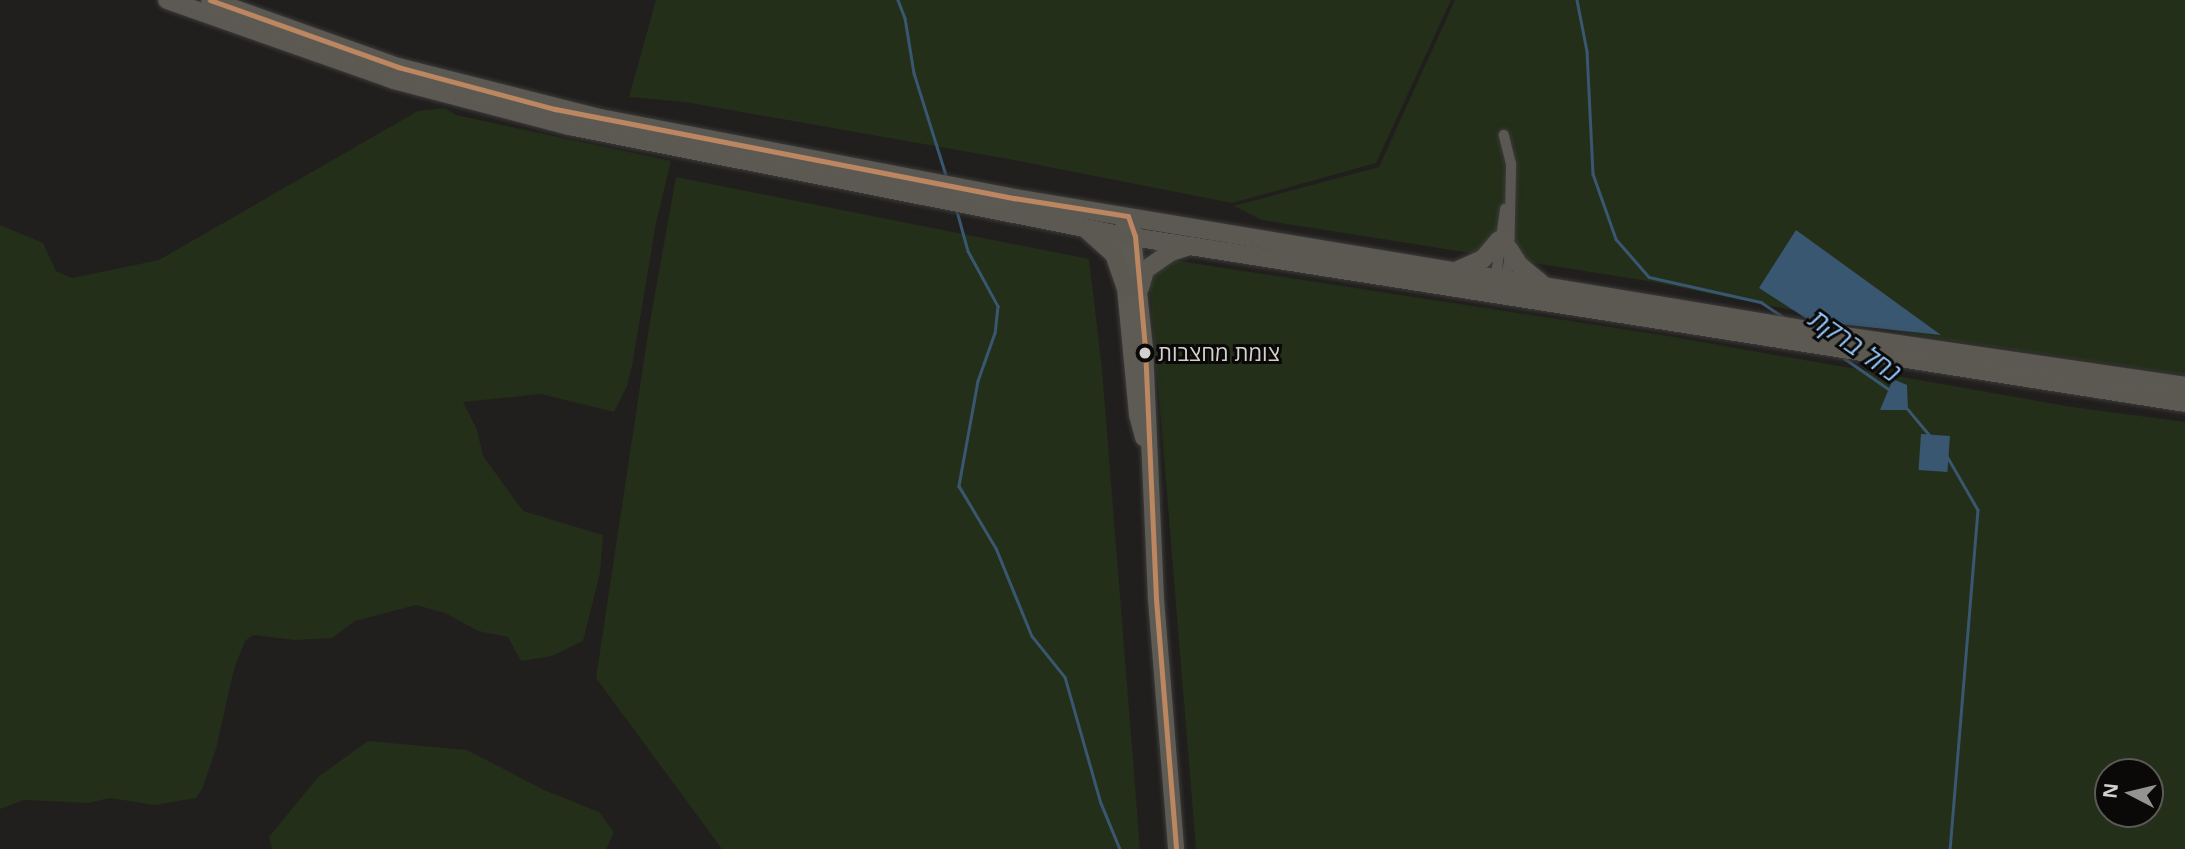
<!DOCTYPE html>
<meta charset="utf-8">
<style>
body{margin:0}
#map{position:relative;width:2185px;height:849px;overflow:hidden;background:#201f1d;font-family:"Open Sans",Heebo,sans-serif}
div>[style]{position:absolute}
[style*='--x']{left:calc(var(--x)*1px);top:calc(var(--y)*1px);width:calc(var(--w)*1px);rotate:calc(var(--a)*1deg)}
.green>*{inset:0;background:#232f19}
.water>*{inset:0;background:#3a5771;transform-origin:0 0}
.stream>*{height:2.5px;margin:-1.25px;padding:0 1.25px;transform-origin:1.25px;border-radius:1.25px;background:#3a5771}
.roads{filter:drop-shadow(0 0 2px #3c3b3a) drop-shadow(0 0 2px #3c3b3a)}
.street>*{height:10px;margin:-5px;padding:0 5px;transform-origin:5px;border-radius:5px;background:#5b5853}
.secondary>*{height:16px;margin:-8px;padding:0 8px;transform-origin:8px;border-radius:8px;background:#5d5b54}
.primary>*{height:18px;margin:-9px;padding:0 9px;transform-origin:9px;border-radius:9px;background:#5c5953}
.bus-1>*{height:5px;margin:-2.5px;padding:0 2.5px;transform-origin:2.5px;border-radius:2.5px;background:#bb8660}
.dots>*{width:19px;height:19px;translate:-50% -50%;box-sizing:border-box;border:4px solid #0a0908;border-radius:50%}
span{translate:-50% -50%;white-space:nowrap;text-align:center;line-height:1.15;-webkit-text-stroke:6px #0a0908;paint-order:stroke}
.bus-label{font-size:22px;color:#d3d1cf}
.left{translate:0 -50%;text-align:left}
.water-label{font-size:26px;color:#92c7f9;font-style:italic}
.north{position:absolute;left:2094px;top:758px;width:70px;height:70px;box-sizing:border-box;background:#0a0908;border:2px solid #5a5958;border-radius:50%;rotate:277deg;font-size:19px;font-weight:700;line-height:28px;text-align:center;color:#d3d1cf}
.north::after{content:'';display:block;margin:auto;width:24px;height:32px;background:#949391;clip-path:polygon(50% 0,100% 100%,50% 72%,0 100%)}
</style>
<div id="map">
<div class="green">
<div style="clip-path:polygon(656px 0,1451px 0,1376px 163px,1232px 203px,1014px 160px,685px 102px,629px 97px)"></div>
<div style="clip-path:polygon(1455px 0,2185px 0,2185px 375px,1915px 335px,1648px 281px,1262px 220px,1234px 206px,1379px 167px)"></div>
<div style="clip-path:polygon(445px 108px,456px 115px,671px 161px,656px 223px,632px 366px,627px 386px,614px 412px,541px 394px,463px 402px,477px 430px,483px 456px,523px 511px,603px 535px,600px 573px,583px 641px,552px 656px,521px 661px,508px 637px,478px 631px,445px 613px,416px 605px,355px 621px,332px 638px,295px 640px,253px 635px,245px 641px,234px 669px,216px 749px,202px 789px,196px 798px,155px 805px,110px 798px,88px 803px,24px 800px,0 809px,0 225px,43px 243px,56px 271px,72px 278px,159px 260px,418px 111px)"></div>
<div style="clip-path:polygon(676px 177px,1089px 259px,1102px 369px,1140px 849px,722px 849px,596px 678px,649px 327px)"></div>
<div style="clip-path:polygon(evenodd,1167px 259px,1668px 336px,2072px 407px,2185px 422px,2185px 849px,1196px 849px,1149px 274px,1167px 259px,2108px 772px,2150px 772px,2150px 814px,2108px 814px,2108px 772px)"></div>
<div style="clip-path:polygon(368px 741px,467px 750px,544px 790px,599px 812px,614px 832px,606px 849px,272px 849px,269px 837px,318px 777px)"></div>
</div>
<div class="water">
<div style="clip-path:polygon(1796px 230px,1941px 335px,1810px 321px,1759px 288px)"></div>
<div style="clip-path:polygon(1893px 379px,1907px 385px,1908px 410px,1880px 410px)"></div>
<div style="left:1921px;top:434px;width:29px;height:36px;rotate:4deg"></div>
</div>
<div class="stream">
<div style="--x:898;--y:0;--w:19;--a:69"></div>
<div style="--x:905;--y:18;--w:56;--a:80.7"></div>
<div style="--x:914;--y:73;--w:110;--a:72.6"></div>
<div style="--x:1577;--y:0;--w:52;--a:78.9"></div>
<div style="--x:1587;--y:51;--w:123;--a:87.2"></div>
<div style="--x:1593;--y:174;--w:69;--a:70.5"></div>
<div style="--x:1616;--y:239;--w:50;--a:49"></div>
<div style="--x:1649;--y:277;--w:115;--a:12.6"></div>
<div style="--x:1761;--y:302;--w:30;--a:34"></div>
<div style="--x:957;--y:211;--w:41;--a:74.6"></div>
<div style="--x:968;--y:251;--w:63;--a:61.4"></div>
<div style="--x:998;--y:306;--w:27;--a:96"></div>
<div style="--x:995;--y:333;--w:51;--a:109.5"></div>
<div style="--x:978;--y:381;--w:107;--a:100.3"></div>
<div style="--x:959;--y:486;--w:72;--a:59.2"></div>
<div style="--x:996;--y:548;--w:95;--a:67.8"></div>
<div style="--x:1032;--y:636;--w:53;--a:51.2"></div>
<div style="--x:1065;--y:677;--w:131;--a:74.1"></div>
<div style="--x:1101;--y:803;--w:50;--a:67.6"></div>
<div style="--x:1844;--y:358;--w:56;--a:34.8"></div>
<div style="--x:1906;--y:407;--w:39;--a:50"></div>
<div style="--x:1947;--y:456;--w:62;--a:60.1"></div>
<div style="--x:1978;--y:510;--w:340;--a:94.7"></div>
</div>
<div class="roads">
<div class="street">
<div style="--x:1495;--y:283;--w:75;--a:-82.3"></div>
<div style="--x:1503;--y:285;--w:23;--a:-75"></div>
<div style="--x:1509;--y:263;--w:99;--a:-88.8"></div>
<div style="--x:1511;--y:164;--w:30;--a:-104"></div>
</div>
<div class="secondary">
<div style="--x:1124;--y:225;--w:11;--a:112"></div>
<div style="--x:1120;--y:235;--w:181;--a:84.6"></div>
<div style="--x:1137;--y:415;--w:24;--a:75"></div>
<div style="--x:1132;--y:228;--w:120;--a:83.8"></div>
<div style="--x:1145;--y:347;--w:252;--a:87.5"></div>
<div style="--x:1156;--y:599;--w:251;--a:85.4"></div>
</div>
<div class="primary">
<div style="--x:167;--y:0;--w:241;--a:19.4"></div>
<div style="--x:394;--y:80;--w:181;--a:14.7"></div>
<div style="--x:569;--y:126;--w:562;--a:11.19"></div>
<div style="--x:1120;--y:235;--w:1078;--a:8.96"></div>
<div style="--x:210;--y:0;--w:200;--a:19.6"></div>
<div style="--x:398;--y:67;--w:208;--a:14.2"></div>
<div style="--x:600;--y:118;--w:422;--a:10.9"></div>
<div style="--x:1014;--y:198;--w:841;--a:9.44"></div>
<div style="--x:1844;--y:336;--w:345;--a:8.3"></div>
<div style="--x:1087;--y:230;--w:36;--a:42"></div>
<div style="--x:1114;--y:254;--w:36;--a:71"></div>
<div style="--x:1509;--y:249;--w:19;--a:58"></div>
<div style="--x:1519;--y:265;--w:28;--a:39"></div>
<div style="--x:1458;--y:270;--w:27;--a:-24"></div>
<div style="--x:1483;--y:259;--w:25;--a:-50"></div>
<div style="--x:1140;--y:288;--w:19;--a:-74"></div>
<div style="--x:1145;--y:270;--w:32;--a:-35"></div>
<div style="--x:1171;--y:252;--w:20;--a:-18"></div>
</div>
</div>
<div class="bus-1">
<div style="--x:210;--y:0;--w:200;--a:19.6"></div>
<div style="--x:398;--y:67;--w:163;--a:15"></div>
<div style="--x:555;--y:109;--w:468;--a:11"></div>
<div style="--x:1014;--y:198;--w:115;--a:9"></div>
<div style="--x:1128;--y:216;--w:21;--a:71"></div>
<div style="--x:1135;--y:236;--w:111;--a:84.9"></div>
<div style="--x:1145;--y:347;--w:252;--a:87.5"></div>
<div style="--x:1156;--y:599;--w:251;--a:85.4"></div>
</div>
<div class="dots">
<div style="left:1145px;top:353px;background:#d3d1cf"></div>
</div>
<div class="bus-label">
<span class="left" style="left:1158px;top:353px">צומת מחצבות</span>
</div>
<div class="water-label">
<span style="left:1855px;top:346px;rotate:35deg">נחל ברקת</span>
</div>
<div class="north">N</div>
</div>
